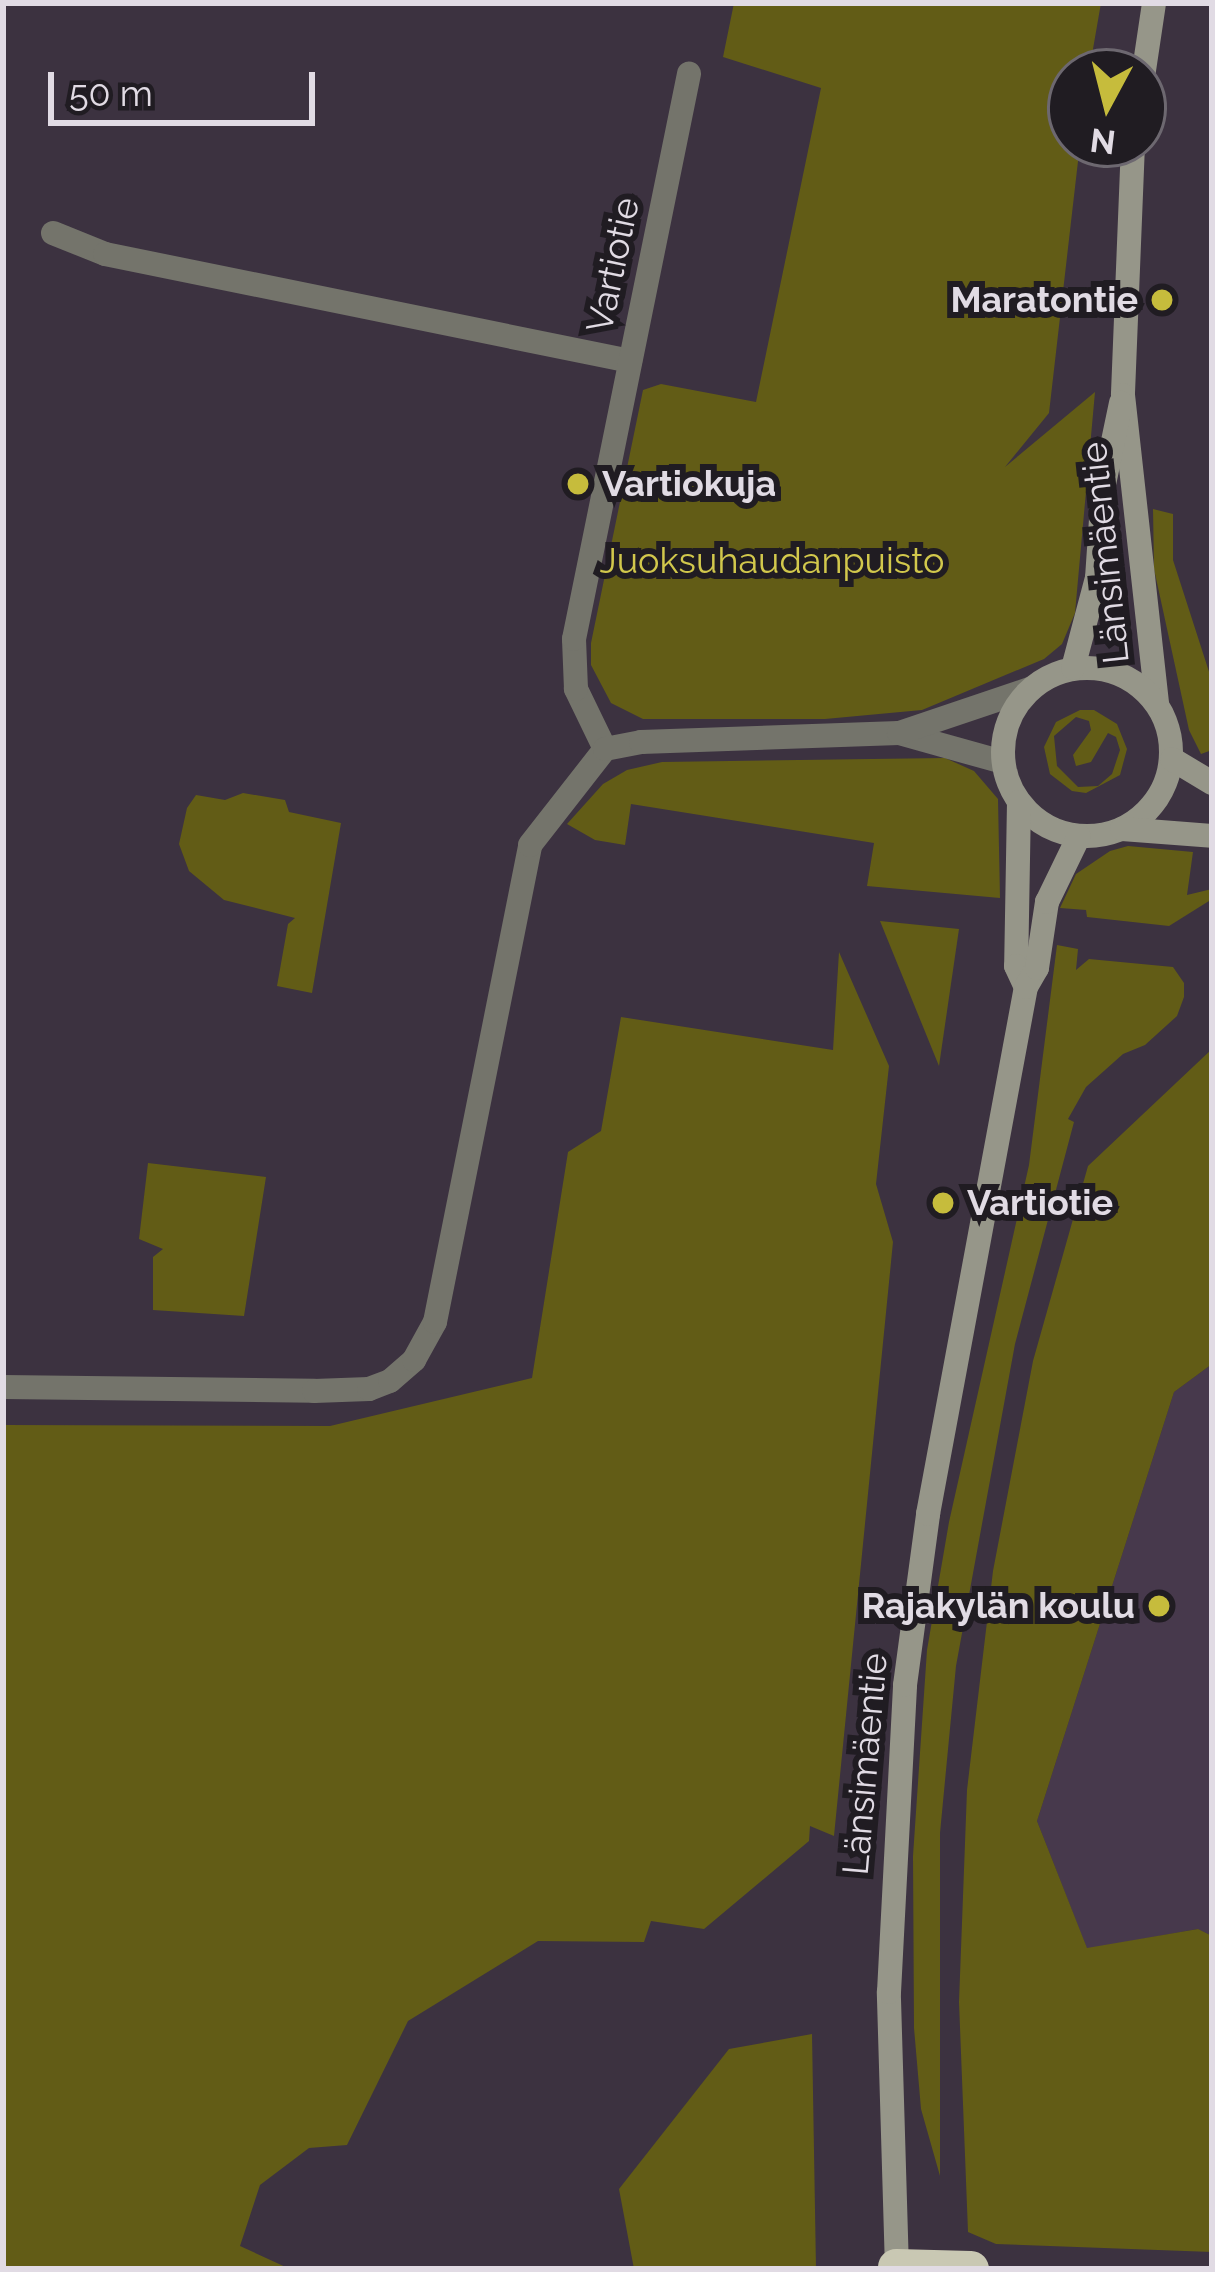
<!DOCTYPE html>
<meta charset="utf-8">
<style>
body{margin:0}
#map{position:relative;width:1215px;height:2272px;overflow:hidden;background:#3c3240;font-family:Raleway,sans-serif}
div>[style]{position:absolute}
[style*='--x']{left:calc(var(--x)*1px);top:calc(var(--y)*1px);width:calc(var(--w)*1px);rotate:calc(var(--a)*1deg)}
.built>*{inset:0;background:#47394c}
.green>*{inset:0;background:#625c16}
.minor>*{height:24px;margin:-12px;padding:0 12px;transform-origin:12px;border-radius:12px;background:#74746b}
.secondary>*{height:24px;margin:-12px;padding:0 12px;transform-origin:12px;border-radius:12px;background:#969689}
.secondary>.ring{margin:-12px;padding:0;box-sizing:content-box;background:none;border:24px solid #969689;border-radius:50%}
.motorway>*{height:36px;margin:-18px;padding:0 18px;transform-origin:18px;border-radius:18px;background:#c9c8b3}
.dots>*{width:33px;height:33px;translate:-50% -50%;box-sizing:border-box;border:6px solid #201c22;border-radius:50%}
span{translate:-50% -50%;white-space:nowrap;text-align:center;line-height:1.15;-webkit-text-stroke:12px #201c22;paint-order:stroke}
.street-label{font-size:36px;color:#e1dbe4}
.poi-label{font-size:36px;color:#e1dbe4;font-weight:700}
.right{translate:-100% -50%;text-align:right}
.left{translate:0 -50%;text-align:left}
.park-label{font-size:36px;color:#d2c84c}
.frame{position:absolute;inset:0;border:6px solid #e1dbe4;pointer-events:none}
.north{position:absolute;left:1047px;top:48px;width:120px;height:120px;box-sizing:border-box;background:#201c22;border:3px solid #6d6870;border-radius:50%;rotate:187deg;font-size:33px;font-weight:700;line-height:48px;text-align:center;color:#e1dbe4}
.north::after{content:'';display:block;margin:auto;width:42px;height:54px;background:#c6bc3c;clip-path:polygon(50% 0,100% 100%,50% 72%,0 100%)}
.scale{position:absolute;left:48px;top:72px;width:267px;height:54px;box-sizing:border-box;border:6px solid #e1dbe4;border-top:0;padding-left:15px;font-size:36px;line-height:42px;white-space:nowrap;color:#e1dbe4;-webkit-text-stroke:9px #201c22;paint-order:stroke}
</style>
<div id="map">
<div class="built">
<div style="clip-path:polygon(1212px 1364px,1212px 1936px,1197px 1929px,1087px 1949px,1037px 1821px,1174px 1392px)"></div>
</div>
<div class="green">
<div style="clip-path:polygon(734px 3px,1101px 3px,1089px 72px,1071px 72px,1071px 144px,1080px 144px,1049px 413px,1005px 467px,1095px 392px,1075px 613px,1062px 644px,1044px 659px,922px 710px,825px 719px,643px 719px,611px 703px,591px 665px,591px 643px,643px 390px,661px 384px,756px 402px,821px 88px,723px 57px)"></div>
<div style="clip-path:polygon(1153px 509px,1173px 514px,1173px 560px,1212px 681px,1212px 750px,1201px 754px,1189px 730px,1154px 569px)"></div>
<div style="clip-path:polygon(evenodd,1080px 710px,1094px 710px,1117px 724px,1127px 749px,1120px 775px,1086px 793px,1072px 791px,1050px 774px,1044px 747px,1056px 722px,1080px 710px,1076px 717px,1089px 721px,1091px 730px,1073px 755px,1076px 766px,1091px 762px,1108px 733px,1116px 737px,1120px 750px,1112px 774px,1098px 786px,1078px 787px,1057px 766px,1054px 736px,1076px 717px)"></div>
<div style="clip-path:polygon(945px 758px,974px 771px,998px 799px,1000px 898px,867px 886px,874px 843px,631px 804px,625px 845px,595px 840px,567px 824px,603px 784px,627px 770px,662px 762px)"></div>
<div style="clip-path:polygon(243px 793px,285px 800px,289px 812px,341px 823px,312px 993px,277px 986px,288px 924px,295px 918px,224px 900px,189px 871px,179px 844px,187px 808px,196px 795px,225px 800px)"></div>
<div style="clip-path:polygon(1128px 846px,1193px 852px,1187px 895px,1212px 889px,1209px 901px,1169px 926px,1087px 917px,1086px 910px,1060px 908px,1076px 874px,1110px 851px)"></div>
<div style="clip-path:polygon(880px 921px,959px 929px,939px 1066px)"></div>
<div style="clip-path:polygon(1057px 945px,1078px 949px,1076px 970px,1089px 959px,1173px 967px,1184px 983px,1184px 997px,1177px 1016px,1145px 1045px,1123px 1054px,1086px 1087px,1068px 1119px,1074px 1122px,1015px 1344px,956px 1666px,940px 1833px,940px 2176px,921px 2109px,914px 2028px,913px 1856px,927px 1650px,949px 1522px,1029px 1165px)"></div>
<div style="clip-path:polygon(839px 952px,889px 1066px,876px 1184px,893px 1242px,834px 1836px,810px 1826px,809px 1841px,704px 1929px,651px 1921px,644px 1942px,538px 1941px,408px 2021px,347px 2145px,309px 2148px,260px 2185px,240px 2246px,290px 2269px,3px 2269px,3px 1425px,330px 1426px,532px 1378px,568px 1152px,601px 1131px,621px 1017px,833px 1050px)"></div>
<div style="clip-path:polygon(1212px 1049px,1212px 1364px,1174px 1392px,1037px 1821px,1087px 1948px,1198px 1929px,1212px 1936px,1212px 2252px,996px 2244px,968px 2232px,959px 2002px,967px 1790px,993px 1571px,1033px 1361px,1088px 1166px)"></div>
<div style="clip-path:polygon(148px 1163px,266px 1177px,244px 1316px,153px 1310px,153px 1257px,163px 1249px,139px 1239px)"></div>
<div style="clip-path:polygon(812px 2034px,816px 2269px,634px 2269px,619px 2189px,729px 2049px)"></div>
</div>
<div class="minor">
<div style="--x:53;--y:233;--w:56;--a:22"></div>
<div style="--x:105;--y:254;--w:536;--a:11.52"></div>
<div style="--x:899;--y:733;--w:108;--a:15.6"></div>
<div style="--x:605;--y:749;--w:67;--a:-115.8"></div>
<div style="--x:576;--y:689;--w:50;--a:-92.3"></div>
<div style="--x:574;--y:639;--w:577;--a:-78.5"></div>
<div style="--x:3;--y:1387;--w:311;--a:0.7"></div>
<div style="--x:314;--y:1391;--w:55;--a:-2.1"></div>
<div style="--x:369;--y:1389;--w:22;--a:-21"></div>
<div style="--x:390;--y:1381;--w:32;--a:-41"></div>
<div style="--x:414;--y:1360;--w:43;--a:-61.1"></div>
<div style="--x:435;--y:1322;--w:486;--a:-78.7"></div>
<div style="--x:530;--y:845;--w:122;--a:-52"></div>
<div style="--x:605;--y:749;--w:37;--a:-11"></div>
<div style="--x:641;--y:742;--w:258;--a:-2"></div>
<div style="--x:899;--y:733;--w:138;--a:-18.6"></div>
</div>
<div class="secondary">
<div style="--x:1143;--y:77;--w:75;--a:-81.5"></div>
<div style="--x:1133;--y:144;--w:251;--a:92.3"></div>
<div style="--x:1123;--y:395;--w:310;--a:83.7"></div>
<div class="ring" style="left:1003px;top:668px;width:144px;height:144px"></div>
<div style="--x:1073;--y:668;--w:93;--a:-75.1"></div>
<div style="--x:1097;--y:578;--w:89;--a:-86.1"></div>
<div style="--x:1103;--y:489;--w:88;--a:-78.2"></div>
<div style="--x:1172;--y:759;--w:47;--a:31"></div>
<div style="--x:1019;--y:802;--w:164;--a:91"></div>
<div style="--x:1016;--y:966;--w:23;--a:65"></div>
<div style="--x:1122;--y:829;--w:90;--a:4.4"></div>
<div style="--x:897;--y:2269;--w:277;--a:-91.7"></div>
<div style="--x:889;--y:1992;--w:307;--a:-87"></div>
<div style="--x:905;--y:1685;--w:173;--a:-82.3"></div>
<div style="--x:928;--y:1514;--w:536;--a:-79.47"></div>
<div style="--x:1026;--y:987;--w:22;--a:-60"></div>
<div style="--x:1037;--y:968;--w:67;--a:-81.4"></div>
<div style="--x:1047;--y:902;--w:73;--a:-64.1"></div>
</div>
<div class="motorway">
<div style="--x:896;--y:2267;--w:75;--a:1.5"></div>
</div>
<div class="dots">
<div style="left:1162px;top:300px;background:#c6bc3c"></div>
<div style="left:578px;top:484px;background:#c6bc3c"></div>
<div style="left:943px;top:1203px;background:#c6bc3c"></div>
<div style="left:1159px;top:1606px;background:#c6bc3c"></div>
</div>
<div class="street-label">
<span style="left:613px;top:265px;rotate:-78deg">Vartiotie</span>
<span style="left:1105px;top:553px;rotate:-96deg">Länsimäentie</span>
<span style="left:865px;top:1764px;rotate:-85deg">Länsimäentie</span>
</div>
<div class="poi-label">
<span class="right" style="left:1138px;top:300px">Maratontie</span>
<span class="left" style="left:602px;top:484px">Vartiokuja</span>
<span class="left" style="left:967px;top:1203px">Vartiotie</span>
<span class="right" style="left:1135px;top:1606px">Rajakylän koulu</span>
</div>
<div class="park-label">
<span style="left:772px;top:561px">Juoksuhaudanpuisto</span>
</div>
<div class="frame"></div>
<div class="north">N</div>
<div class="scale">50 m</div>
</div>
